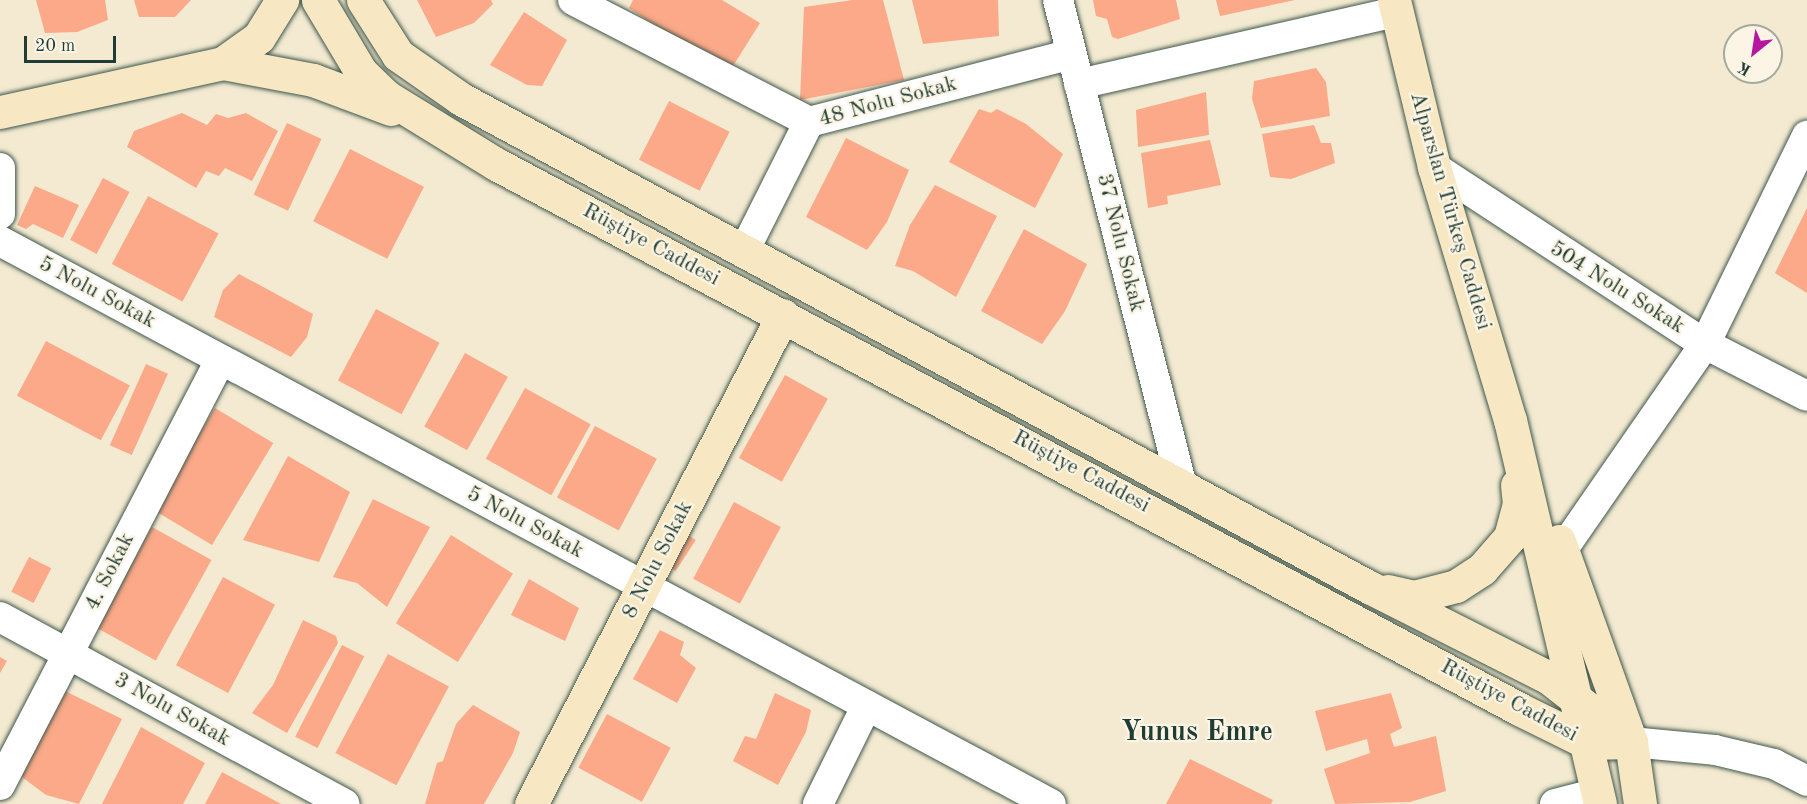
<!DOCTYPE html>
<meta charset="utf-8">
<style>
body{margin:0}
#map{position:relative;width:1807px;height:804px;overflow:hidden;background:#f3ead1;font-family:"Old Standard TT",serif}
div>[style]{position:absolute}
[style*='--x']{left:calc(var(--x)*1px);top:calc(var(--y)*1px);width:calc(var(--w)*1px);rotate:calc(var(--a)*1deg)}
.building>*{inset:0;background:#fba988;transform-origin:0 0}
.roads{filter:drop-shadow(0 0 2px #3f574c) drop-shadow(0 0 2px #3f574c)}
.street>*{height:30px;margin:-15px;padding:0 15px;transform-origin:15px;border-radius:15px;background:#fff}
.secondary>*{height:33px;margin:-16.5px;padding:0 16.5px;transform-origin:16.5px;border-radius:16.5px;background:#f7e8c3}
span{translate:-50% -50%;white-space:nowrap;text-align:center;line-height:1.15;-webkit-text-stroke:4.5px #fcf5e5;paint-order:stroke}
.street-label{font-size:22px;color:#1f3d34}
.district-label{font-size:28px;color:#1f3d34;font-weight:700}
.north{position:absolute;left:1723px;top:24px;width:60px;height:60px;box-sizing:border-box;background:#fcf5e5;border:2px solid #a4ab9e;border-radius:50%;rotate:210deg;font-size:16px;font-weight:700;line-height:24px;text-align:center;color:#1f3d34}
.north::after{content:'';display:block;margin:auto;width:21px;height:27px;background:#b5179e;clip-path:polygon(50% 0,100% 100%,50% 72%,0 100%)}
.scale{position:absolute;left:24px;top:36px;width:92px;height:27px;box-sizing:border-box;border:3px solid #1f3d34;border-top:0;padding-left:8px;font-size:18px;line-height:21px;white-space:nowrap;color:#1f3d34;-webkit-text-stroke:4px #fcf5e5;paint-order:stroke}
</style>
<div id="map">
<div class="building">
<div style="clip-path:polygon(36px 0,105px 0,108px 20px,77px 32px,45px 33px)"></div>
<div style="clip-path:polygon(134px 0,191px 0,175px 17px,139px 17px)"></div>
<div style="clip-path:polygon(417px 0,491px 0,493px 4px,474px 23px,436px 37px)"></div>
<div style="clip-path:polygon(633px 0,722px 0,760px 23px,728px 74px,629px 8px)"></div>
<div style="clip-path:polygon(853px 0,883px 0,904px 80px,800px 100px,804px 7px)"></div>
<div style="clip-path:polygon(912px 0,998px 0,999px 36px,923px 44px)"></div>
<div style="clip-path:polygon(1093px 0,1176px 0,1180px 19px,1118px 39px,1112px 37px,1107px 19px,1096px 16px)"></div>
<div style="clip-path:polygon(1216px 0,1295px 0,1220px 16px)"></div>
<div style="clip-path:polygon(524px 12px,567px 40px,542px 86px,527px 85px,490px 65px)"></div>
<div style="clip-path:polygon(1316px 68px,1326px 82px,1330px 116px,1261px 128px,1252px 99px,1254px 81px)"></div>
<div style="clip-path:polygon(1206px 92px,1209px 135px,1138px 147px,1136px 110px)"></div>
<div style="left:669px;top:101px;width:68px;height:66px;rotate:27deg"></div>
<div style="clip-path:polygon(979px 109px,991px 113px,997px 109px,1026px 124px,1063px 154px,1035px 208px,949px 162px)"></div>
<div style="clip-path:polygon(182px 113px,207px 125px,216px 114px,228px 118px,246px 113px,278px 131px,252px 181px,225px 168px,219px 176px,206px 171px,196px 188px,127px 147px,134px 131px)"></div>
<div style="left:287px;top:123px;width:38px;height:79px;rotate:25deg"></div>
<div style="clip-path:polygon(1314px 125px,1321px 143px,1331px 143px,1335px 163px,1291px 179px,1270px 177px,1262px 134px)"></div>
<div style="clip-path:polygon(846px 138px,909px 170px,887px 222px,867px 250px,806px 217px)"></div>
<div style="clip-path:polygon(1210px 140px,1221px 185px,1167px 196px,1168px 204px,1148px 208px,1141px 153px)"></div>
<div style="left:350px;top:149px;width:83px;height:81px;rotate:27deg"></div>
<div style="left:103px;top:178px;width:30px;height:70px;rotate:28deg"></div>
<div style="clip-path:polygon(935px 185px,997px 216px,956px 297px,913px 271px,895px 266px,910px 225px)"></div>
<div style="clip-path:polygon(35px 186px,79px 205px,63px 238px,33px 224px,26px 229px,17px 225px)"></div>
<div style="left:148px;top:196px;width:80px;height:77px;rotate:28deg"></div>
<div style="clip-path:polygon(1807px 208px,1807px 293px,1775px 273px)"></div>
<div style="clip-path:polygon(1024px 229px,1087px 264px,1065px 311px,1042px 344px,981px 311px)"></div>
<div style="clip-path:polygon(239px 274px,313px 314px,307px 337px,291px 357px,214px 317px,223px 290px)"></div>
<div style="left:376px;top:309px;width:72px;height:81px;rotate:28deg"></div>
<div style="left:46px;top:341px;width:95px;height:62px;rotate:28deg"></div>
<div style="left:465px;top:353px;width:49px;height:84px;rotate:29deg"></div>
<div style="left:146px;top:364px;width:24px;height:89px;rotate:24deg"></div>
<div style="left:785px;top:375px;width:49px;height:95px;rotate:29deg"></div>
<div style="left:525px;top:388px;width:75px;height:81px;rotate:29deg"></div>
<div style="left:215px;top:408px;width:68px;height:119px;rotate:31deg"></div>
<div style="left:595px;top:426px;width:70px;height:81px;rotate:28deg"></div>
<div style="clip-path:polygon(288px 456px,350px 492px,319px 562px,243px 540px)"></div>
<div style="clip-path:polygon(373px 499px,430px 527px,387px 607px,357px 583px,333px 577px)"></div>
<div style="left:734px;top:502px;width:53px;height:87px;rotate:28deg"></div>
<div style="left:152px;top:527px;width:68px;height:115px;rotate:29deg"></div>
<div style="left:679px;top:529px;width:20px;height:37px;rotate:33deg"></div>
<div style="left:451px;top:535px;width:73px;height:104px;rotate:32deg"></div>
<div style="left:29px;top:557px;width:25px;height:39px;rotate:27deg"></div>
<div style="left:223px;top:577px;width:59px;height:100px;rotate:28deg"></div>
<div style="clip-path:polygon(529px 579px,579px 608px,565px 641px,511px 615px)"></div>
<div style="clip-path:polygon(303px 620px,336px 636px,338px 643px,287px 733px,252px 713px,273px 685px)"></div>
<div style="clip-path:polygon(660px 630px,684px 642px,680px 655px,696px 668px,677px 703px,633px 679px)"></div>
<div style="left:342px;top:645px;width:25px;height:103px;rotate:27deg"></div>
<div style="left:388px;top:654px;width:69px;height:112px;rotate:28deg"></div>
<div style="clip-path:polygon(0 657px,7px 661px,0 673px)"></div>
<div style="clip-path:polygon(65px 691px,122px 719px,79px 804px,46px 795px,18px 774px)"></div>
<div style="clip-path:polygon(775px 693px,811px 710px,806px 732px,778px 785px,733px 761px,745px 736px,756px 739px)"></div>
<div style="clip-path:polygon(1391px 693px,1402px 728px,1390px 734px,1394px 747px,1436px 736px,1446px 791px,1410px 802px,1335px 804px,1324px 769px,1370px 753px,1367px 739px,1326px 751px,1315px 711px)"></div>
<div style="clip-path:polygon(473px 705px,520px 732px,513px 753px,484px 804px,425px 804px,437px 763px,443px 761px,456px 724px)"></div>
<div style="left:607px;top:714px;width:72px;height:61px;rotate:28deg"></div>
<div style="clip-path:polygon(141px 727px,205px 763px,183px 804px,102px 804px)"></div>
<div style="clip-path:polygon(1190px 759px,1273px 800px,1271px 804px,1166px 804px)"></div>
<div style="clip-path:polygon(222px 772px,281px 804px,205px 804px)"></div>
</div>
<div class="roads">
<div class="street">
<div style="--x:573;--y:0;--w:266;--a:27.3"></div>
<div style="--x:1058;--y:0;--w:502;--a:75.69"></div>
<div style="--x:1079;--y:84;--w:326;--a:-12.8"></div>
<div style="--x:1434;--y:167;--w:324;--a:33.2"></div>
<div style="--x:1705;--y:344;--w:114;--a:27"></div>
<div style="--x:0;--y:168;--w:46;--a:90"></div>
<div style="--x:0;--y:241;--w:1192;--a:28.18"></div>
<div style="--x:744;--y:251;--w:144;--a:-63.3"></div>
<div style="--x:809;--y:122;--w:271;--a:-14.5"></div>
<div style="--x:1563;--y:549;--w:249;--a:-55.3"></div>
<div style="--x:1705;--y:344;--w:232;--a:-63.9"></div>
<div style="--x:0;--y:617;--w:392;--a:28.5"></div>
<div style="--x:1631;--y:742;--w:84;--a:5.4"></div>
<div style="--x:1715;--y:750;--w:61;--a:13.3"></div>
<div style="--x:1774;--y:764;--w:37;--a:27"></div>
<div style="--x:0;--y:785;--w:479;--a:-62.6"></div>
<div style="--x:818;--y:804;--w:110;--a:-63.7"></div>
<div style="--x:1555;--y:804;--w:44;--a:-14.3"></div>
</div>
<div class="secondary">
<div style="--x:318;--y:0;--w:84;--a:59.2"></div>
<div style="--x:361;--y:72;--w:36;--a:44"></div>
<div style="--x:387;--y:97;--w:128;--a:31.6"></div>
<div style="--x:496;--y:164;--w:1161;--a:28.04"></div>
<div style="--x:1521;--y:710;--w:75;--a:26.2"></div>
<div style="--x:1588;--y:743;--w:43;--a:-1.3"></div>
<div style="--x:363;--y:0;--w:65;--a:57.5"></div>
<div style="--x:398;--y:55;--w:77;--a:34.9"></div>
<div style="--x:461;--y:99;--w:1031;--a:28.26"></div>
<div style="--x:1369;--y:587;--w:202;--a:26.8"></div>
<div style="--x:1549;--y:678;--w:104;--a:38"></div>
<div style="--x:1394;--y:0;--w:172;--a:76.5"></div>
<div style="--x:1434;--y:167;--w:264;--a:73.3"></div>
<div style="--x:1510;--y:420;--w:394;--a:76.8"></div>
<div style="--x:223;--y:63;--w:44;--a:-35.8"></div>
<div style="--x:259;--y:37;--w:44;--a:-58.1"></div>
<div style="--x:0;--y:112;--w:228;--a:-12.4"></div>
<div style="--x:223;--y:63;--w:92;--a:10.7"></div>
<div style="--x:313;--y:80;--w:83;--a:20.4"></div>
<div style="--x:1559;--y:541;--w:214;--a:70.3"></div>
<div style="--x:1631;--y:742;--w:63;--a:81.7"></div>
<div style="--x:1388;--y:591;--w:27;--a:13"></div>
<div style="--x:1414;--y:597;--w:43;--a:-14.7"></div>
<div style="--x:1456;--y:586;--w:31;--a:-33"></div>
<div style="--x:1482;--y:569;--w:43;--a:-48.8"></div>
<div style="--x:1510;--y:537;--w:34;--a:-75"></div>
<div style="--x:1519;--y:504;--w:19;--a:-96"></div>
<div style="--x:531;--y:804;--w:550;--a:-62.74"></div>
</div>
</div>
<div class="street-label">
<span style="left:888px;top:102px;rotate:-15deg">48 Nolu Sokak</span>
<span style="left:1450px;top:211px;rotate:74deg">Alparslan Türkeş Caddesi</span>
<span style="left:1120px;top:243px;rotate:76deg">37 Nolu Sokak</span>
<span style="left:651px;top:245px;rotate:28deg">Rüştiye Caddesi</span>
<span style="left:1617px;top:288px;rotate:32deg">504 Nolu Sokak</span>
<span style="left:97px;top:293px;rotate:28deg">5 Nolu Sokak</span>
<span style="left:1081px;top:472px;rotate:28deg">Rüştiye Caddesi</span>
<span style="left:525px;top:523px;rotate:28deg">5 Nolu Sokak</span>
<span style="left:658px;top:560px;rotate:-63deg">8 Nolu Sokak</span>
<span style="left:110px;top:572px;rotate:-63deg">4. Sokak</span>
<span style="left:1509px;top:701px;rotate:28deg">Rüştiye Caddesi</span>
<span style="left:172px;top:710px;rotate:29deg">3 Nolu Sokak</span>
</div>
<div class="district-label">
<span style="left:1197px;top:733px">Yunus Emre</span>
</div>
<div class="north">K</div>
<div class="scale">20 m</div>
</div>
